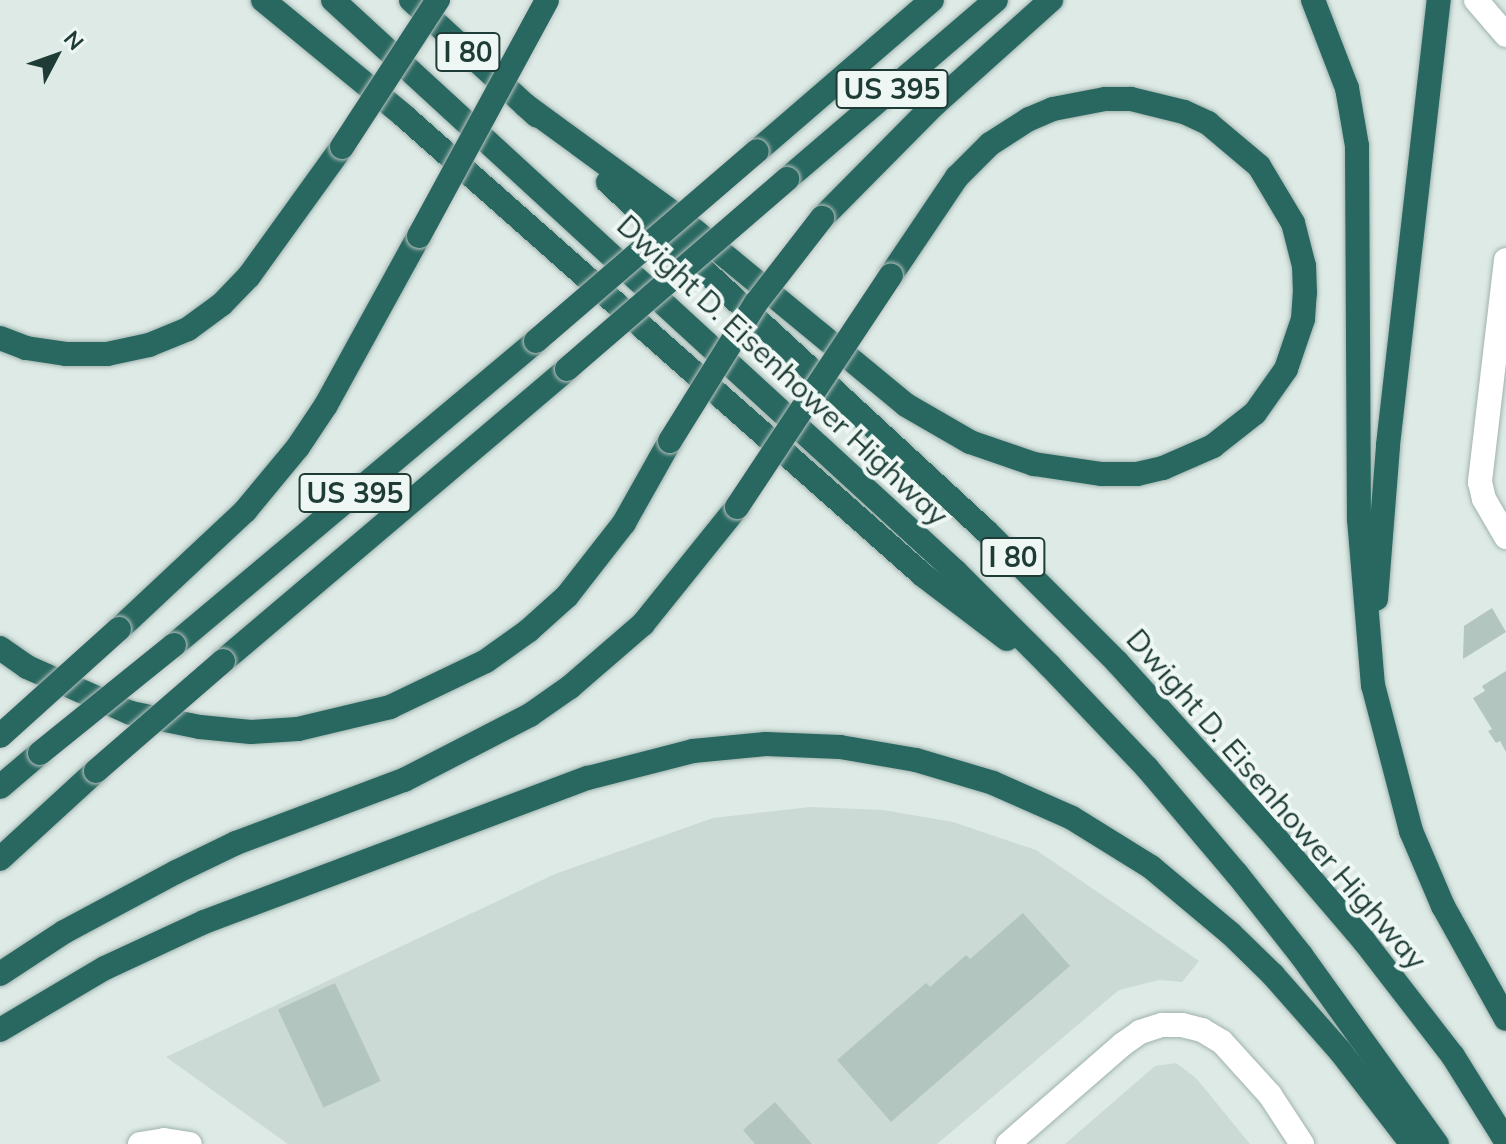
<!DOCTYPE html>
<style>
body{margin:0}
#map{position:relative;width:1506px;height:1144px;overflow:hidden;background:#ddeae6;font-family:Mulish,sans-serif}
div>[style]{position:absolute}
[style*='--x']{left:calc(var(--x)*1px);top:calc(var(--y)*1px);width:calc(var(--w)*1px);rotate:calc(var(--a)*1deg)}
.built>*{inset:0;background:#ccdad5}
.building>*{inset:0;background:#b3c5bf;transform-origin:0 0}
.roads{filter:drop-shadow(0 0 2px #a0b2ad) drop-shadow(0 0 2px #a0b2ad)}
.minor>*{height:24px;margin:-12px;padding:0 12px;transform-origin:12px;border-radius:12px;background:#fff}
.tertiary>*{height:24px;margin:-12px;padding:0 12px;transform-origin:12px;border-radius:12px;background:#fff}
.motorway>*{height:24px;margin:-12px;padding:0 12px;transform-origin:12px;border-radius:12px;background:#286860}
.bridges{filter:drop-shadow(0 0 2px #bcc4c2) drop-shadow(0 0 2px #bcc4c2)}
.motorway-bridge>*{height:24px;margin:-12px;padding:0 12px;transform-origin:12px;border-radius:12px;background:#286860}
span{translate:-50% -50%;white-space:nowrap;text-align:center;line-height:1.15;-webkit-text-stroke:8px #eef7f3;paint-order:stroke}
.shield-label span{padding:2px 6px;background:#eef7f3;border:2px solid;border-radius:6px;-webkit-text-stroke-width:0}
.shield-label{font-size:28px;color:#1e3b35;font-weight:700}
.street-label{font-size:30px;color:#1e3b35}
.north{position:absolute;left:16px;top:16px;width:80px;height:80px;-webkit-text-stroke:6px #eef7f3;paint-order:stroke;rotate:49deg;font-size:22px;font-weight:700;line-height:32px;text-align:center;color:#1e3b35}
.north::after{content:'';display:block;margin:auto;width:28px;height:36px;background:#1e3b35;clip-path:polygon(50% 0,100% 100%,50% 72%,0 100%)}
</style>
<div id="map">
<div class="built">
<div style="clip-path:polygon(810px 807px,883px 810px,953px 822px,1036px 850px,1199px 961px,1182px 982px,1159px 980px,1119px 990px,937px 1144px,288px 1144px,166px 1057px,555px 874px,713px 818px)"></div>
<div style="clip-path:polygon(1176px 1063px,1196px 1078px,1250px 1144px,1065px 1144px,1155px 1066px)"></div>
</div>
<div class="building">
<div style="clip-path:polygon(1492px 608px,1506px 632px,1463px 659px,1464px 626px)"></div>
<div style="clip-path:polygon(1506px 671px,1506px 752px,1500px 741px,1496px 743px,1488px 731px,1492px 729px,1473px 698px,1485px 691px,1482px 686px)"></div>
<div style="clip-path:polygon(1023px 913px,1070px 966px,891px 1122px,837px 1060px,926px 983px,930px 987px,966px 955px,970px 959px)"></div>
<div style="left:335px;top:983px;width:108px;height:63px;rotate:65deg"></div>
<div style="clip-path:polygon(775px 1102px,812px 1144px,755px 1144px,743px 1130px)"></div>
</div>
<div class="roads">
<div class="minor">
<div style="--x:1506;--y:260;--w:224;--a:96.7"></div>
<div style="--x:1480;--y:482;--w:17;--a:77"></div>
<div style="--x:1484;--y:499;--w:44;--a:59.9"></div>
<div style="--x:140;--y:1144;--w:24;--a:-9"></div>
<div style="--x:164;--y:1140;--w:26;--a:9"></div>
<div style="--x:1008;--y:1144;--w:152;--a:-41"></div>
<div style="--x:1123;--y:1044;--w:21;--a:-35"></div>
<div style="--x:1140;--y:1032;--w:23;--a:-18"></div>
<div style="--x:1162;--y:1025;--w:20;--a:0"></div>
<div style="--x:1182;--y:1025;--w:21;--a:14"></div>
<div style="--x:1202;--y:1030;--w:23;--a:31"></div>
<div style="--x:1222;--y:1042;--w:72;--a:47.8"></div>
<div style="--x:1270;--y:1095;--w:59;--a:56.9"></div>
</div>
<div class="tertiary">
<div style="--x:1476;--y:0;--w:46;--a:49.4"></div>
</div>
<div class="motorway">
<div style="--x:263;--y:0;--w:183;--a:39.4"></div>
<div style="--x:404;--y:116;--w:694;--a:41.5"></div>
<div style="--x:924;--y:576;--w:104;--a:37.2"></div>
<div style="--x:333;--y:0;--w:846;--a:42.56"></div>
<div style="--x:956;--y:572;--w:132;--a:45"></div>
<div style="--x:1049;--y:665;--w:142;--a:46.4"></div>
<div style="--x:1147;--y:768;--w:139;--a:49.7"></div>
<div style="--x:1237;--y:874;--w:103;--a:51.7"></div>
<div style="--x:1301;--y:955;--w:233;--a:54.3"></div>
<div style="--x:411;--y:0;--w:171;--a:42.6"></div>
<div style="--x:1313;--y:0;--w:94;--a:68.9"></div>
<div style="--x:1347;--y:88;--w:59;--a:80.2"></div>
<div style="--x:1357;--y:146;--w:373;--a:89.7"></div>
<div style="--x:1359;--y:519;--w:167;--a:85.2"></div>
<div style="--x:1373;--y:685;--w:151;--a:75.4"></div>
<div style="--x:1411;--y:831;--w:82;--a:66.9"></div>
<div style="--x:1443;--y:906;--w:129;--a:60.9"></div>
<div style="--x:525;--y:105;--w:182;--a:36.1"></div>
<div style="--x:672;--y:212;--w:303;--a:39.5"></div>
<div style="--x:906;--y:405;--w:74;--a:30"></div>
<div style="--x:970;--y:442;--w:68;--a:19"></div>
<div style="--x:1034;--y:464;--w:69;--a:8.4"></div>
<div style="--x:1102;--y:474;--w:35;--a:0"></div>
<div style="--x:1137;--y:474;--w:27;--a:-13"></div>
<div style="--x:1163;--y:468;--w:55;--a:-23.7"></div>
<div style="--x:1213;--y:446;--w:53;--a:-38.2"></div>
<div style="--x:1255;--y:413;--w:54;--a:-54.8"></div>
<div style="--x:1286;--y:369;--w:53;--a:-71.2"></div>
<div style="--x:1303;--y:319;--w:26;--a:-86"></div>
<div style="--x:1305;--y:293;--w:27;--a:-92"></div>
<div style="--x:1304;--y:266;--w:44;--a:-104.3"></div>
<div style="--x:1293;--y:223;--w:66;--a:-120.8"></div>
<div style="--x:1259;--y:166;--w:67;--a:-139.9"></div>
<div style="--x:1208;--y:123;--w:26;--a:-155"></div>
<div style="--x:1184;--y:112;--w:55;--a:-166.2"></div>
<div style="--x:1131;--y:99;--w:26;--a:180"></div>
<div style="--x:1105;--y:99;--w:53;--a:169.1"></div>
<div style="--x:1053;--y:109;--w:26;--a:157"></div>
<div style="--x:1029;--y:119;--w:46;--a:147.3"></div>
<div style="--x:990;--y:144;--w:47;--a:135"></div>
<div style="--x:957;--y:177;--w:118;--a:124"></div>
<div style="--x:757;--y:151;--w:231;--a:-40.8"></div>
<div style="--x:787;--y:179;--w:275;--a:-40.6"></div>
<div style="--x:608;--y:182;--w:514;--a:42.72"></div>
<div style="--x:986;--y:531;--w:185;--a:45"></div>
<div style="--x:1117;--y:662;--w:237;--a:47.9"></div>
<div style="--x:1276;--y:838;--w:135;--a:49.5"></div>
<div style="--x:1364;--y:941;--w:145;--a:52.3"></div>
<div style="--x:1453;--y:1056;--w:100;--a:58.1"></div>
<div style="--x:822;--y:218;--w:161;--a:-45.3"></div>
<div style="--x:935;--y:104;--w:156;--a:-41.9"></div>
<div style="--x:0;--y:338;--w:28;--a:21"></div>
<div style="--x:26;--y:348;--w:40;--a:8.5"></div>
<div style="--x:66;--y:354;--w:41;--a:0"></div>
<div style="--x:107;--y:354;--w:43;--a:-12.1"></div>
<div style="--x:149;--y:345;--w:42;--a:-22.3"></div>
<div style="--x:188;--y:329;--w:42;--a:-36.3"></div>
<div style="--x:222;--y:304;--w:39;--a:-46"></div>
<div style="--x:249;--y:276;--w:159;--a:-54.2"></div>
<div style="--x:1376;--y:599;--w:154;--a:-85.5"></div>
<div style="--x:1388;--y:445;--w:448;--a:-83.5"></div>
<div style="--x:119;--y:629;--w:173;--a:-43.1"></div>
<div style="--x:245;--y:511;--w:83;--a:-50.4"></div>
<div style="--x:298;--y:447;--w:50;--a:-56.3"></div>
<div style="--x:326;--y:405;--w:193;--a:-61.2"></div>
<div style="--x:174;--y:645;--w:473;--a:-40"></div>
<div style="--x:0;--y:648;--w:33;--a:35"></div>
<div style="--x:27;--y:667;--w:114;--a:23.9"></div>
<div style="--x:131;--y:713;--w:70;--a:11.5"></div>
<div style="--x:200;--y:727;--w:51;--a:5.6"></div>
<div style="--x:251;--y:732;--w:47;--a:-3.7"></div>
<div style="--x:298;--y:729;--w:95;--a:-13.4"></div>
<div style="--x:390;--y:707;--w:106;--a:-25.6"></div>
<div style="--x:486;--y:661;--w:52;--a:-35.5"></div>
<div style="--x:528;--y:631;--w:52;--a:-41.9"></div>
<div style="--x:567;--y:596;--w:93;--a:-52"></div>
<div style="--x:624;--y:523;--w:94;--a:-60.7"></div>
<div style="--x:223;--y:661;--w:451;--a:-40.3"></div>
<div style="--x:0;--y:787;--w:52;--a:-40.4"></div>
<div style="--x:0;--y:859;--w:130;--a:-42.5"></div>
<div style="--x:0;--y:974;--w:77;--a:-33.3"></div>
<div style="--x:64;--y:932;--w:127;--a:-28.2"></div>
<div style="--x:176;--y:872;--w:67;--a:-25.8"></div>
<div style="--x:236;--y:843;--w:179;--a:-20.6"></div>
<div style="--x:404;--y:780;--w:142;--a:-27.3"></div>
<div style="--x:530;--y:715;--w:49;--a:-35"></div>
<div style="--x:570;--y:687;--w:96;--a:-40.8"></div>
<div style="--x:643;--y:624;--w:150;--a:-51.2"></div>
<div style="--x:0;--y:1030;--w:122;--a:-30.6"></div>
<div style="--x:105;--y:968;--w:109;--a:-24.9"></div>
<div style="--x:204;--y:922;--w:410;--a:-20.6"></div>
<div style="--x:588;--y:778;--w:108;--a:-14.4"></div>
<div style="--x:693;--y:751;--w:73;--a:-5.5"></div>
<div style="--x:766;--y:744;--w:74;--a:2.3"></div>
<div style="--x:840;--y:747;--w:77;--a:9.7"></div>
<div style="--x:916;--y:760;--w:80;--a:16.6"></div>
<div style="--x:993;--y:783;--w:86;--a:23.9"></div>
<div style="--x:1072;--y:818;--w:93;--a:31.8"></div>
<div style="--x:1151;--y:867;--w:104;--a:39.9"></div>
<div style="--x:1231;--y:934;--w:59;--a:44.3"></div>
<div style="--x:1273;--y:975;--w:101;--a:48.6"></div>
<div style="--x:1340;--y:1051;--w:118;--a:52.3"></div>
</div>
</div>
<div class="bridges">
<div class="motorway-bridge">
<div style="--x:342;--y:147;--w:176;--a:-56.9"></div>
<div style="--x:419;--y:236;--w:268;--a:-61.5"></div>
<div style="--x:536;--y:341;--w:291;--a:-40.7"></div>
<div style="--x:567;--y:369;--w:291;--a:-40.8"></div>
<div style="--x:670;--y:441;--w:163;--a:-58.1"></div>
<div style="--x:756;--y:303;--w:108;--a:-52.2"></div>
<div style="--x:737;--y:507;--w:278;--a:-56.4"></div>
<div style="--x:0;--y:736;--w:160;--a:-42"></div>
<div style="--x:40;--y:753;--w:172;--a:-38.9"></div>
<div style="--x:96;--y:771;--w:168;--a:-40.9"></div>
</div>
</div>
<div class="shield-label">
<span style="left:468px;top:52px">I 80</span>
<span style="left:892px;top:89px">US 395</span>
<span style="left:355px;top:493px">US 395</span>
<span style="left:1013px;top:557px">I 80</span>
</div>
<div class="street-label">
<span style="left:783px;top:370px;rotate:43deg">Dwight D. Eisenhower Highway</span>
<span style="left:1277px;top:799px;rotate:49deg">Dwight D. Eisenhower Highway</span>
</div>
<div class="north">N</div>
</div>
